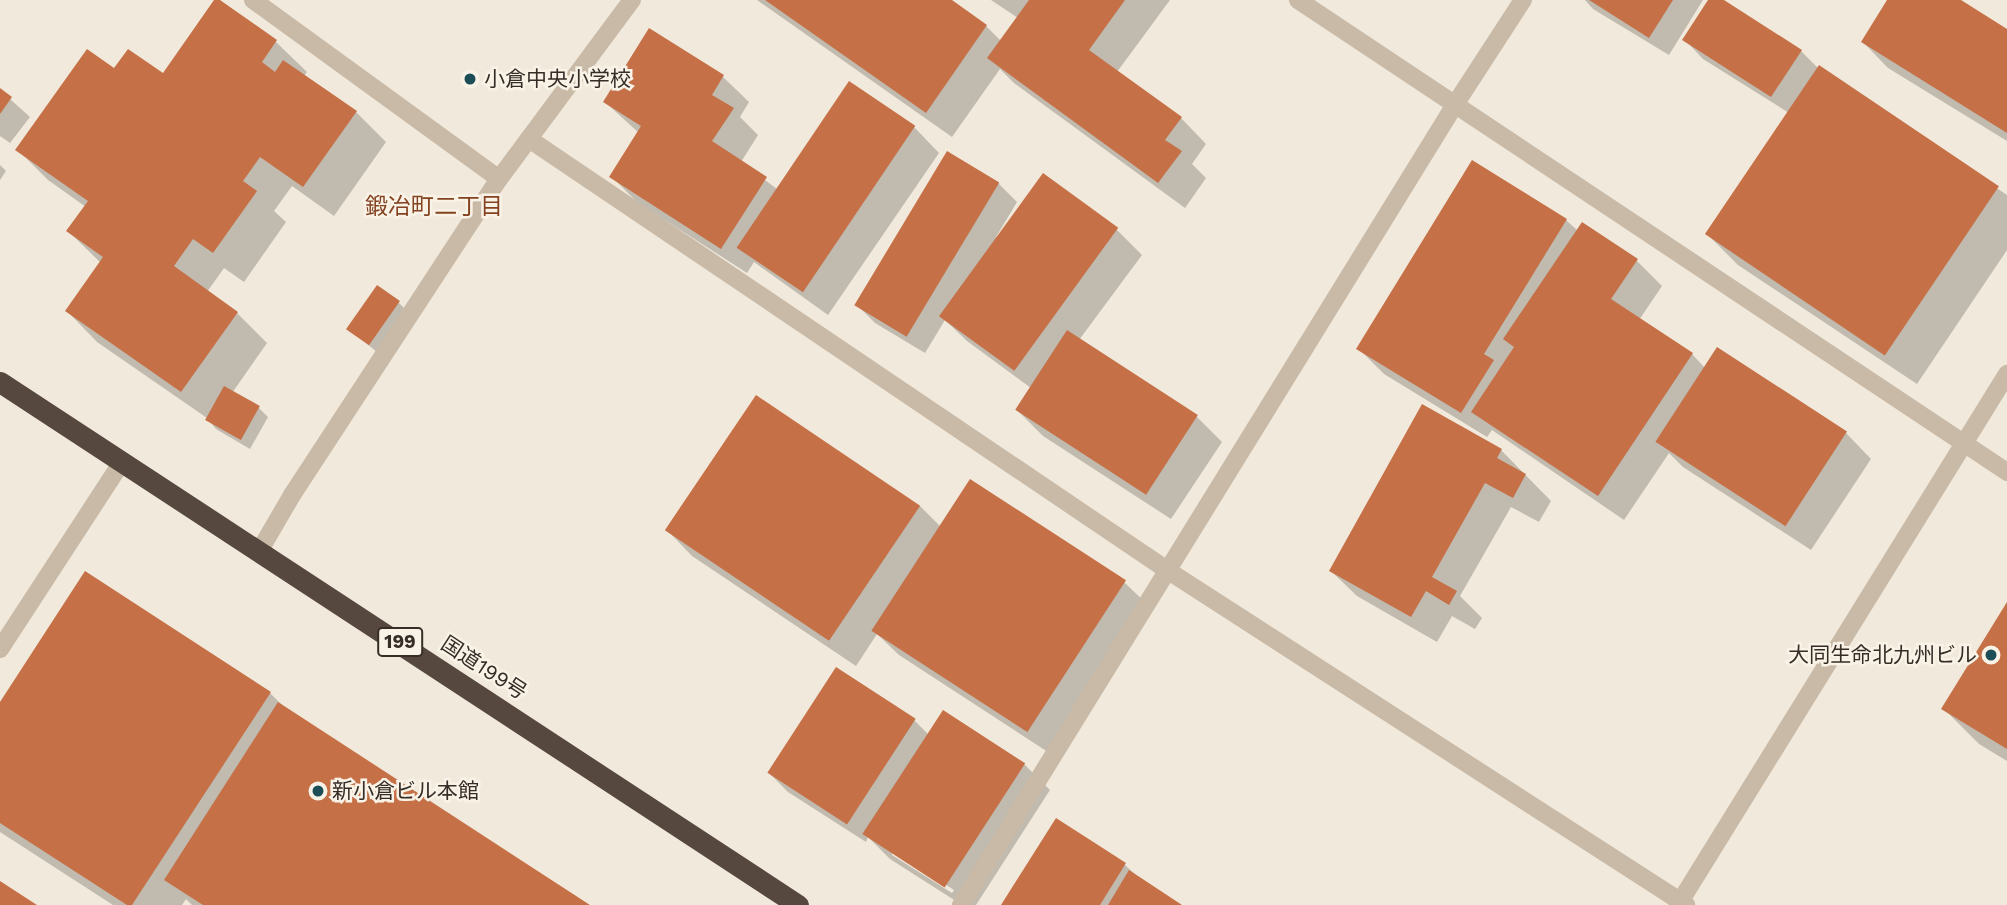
<!DOCTYPE html>
<meta charset="utf-8">
<style>
body{margin:0}
#map{position:relative;width:2007px;height:905px;overflow:hidden;background:#f1e9db;font-family:"Work Sans","Noto Sans JP",sans-serif}
div>[style]{position:absolute}
[style*='--x']{left:calc(var(--x)*1px);top:calc(var(--y)*1px);width:calc(var(--w)*1px);rotate:calc(var(--a)*1deg)}
.shadow>*{inset:0;background:#0003}
.building>*{inset:0;background:#c57046;transform-origin:0 0}
.minor>*{height:18px;margin:-9px;padding:0 9px;transform-origin:9px;border-radius:9px;background:#c9baa7}
.highway>*{height:21px;margin:-10.5px;padding:0 10.5px;transform-origin:10.5px;border-radius:10.5px;background:#57483f}
.dots>*{width:19px;height:19px;translate:-50% -50%;box-sizing:border-box;border:4px solid #f9f3e7;border-radius:50%}
span{translate:-50% -50%;white-space:nowrap;text-align:center;line-height:1.15;-webkit-text-stroke:5px #f9f3e7;paint-order:stroke}
.shield-label span{padding:2px 5px;background:#f9f3e7;border:2px solid;border-radius:5px;-webkit-text-stroke-width:0}
.shield-label{font-size:19px;color:#362d27;font-weight:700}
.poi-label{font-size:21px;color:#362d27}
.left{translate:0 -50%;text-align:left}
.right{translate:-100% -50%;text-align:right}
.street-label{font-size:21px;color:#362d27}
.neighbourhood-label{font-size:23px;color:#844221}
</style>
<div id="map">
<div class="shadow">
<div style="clip-path:polygon(216px 0,276px 42px,307px 72px,304px 76px,356px 112px,386px 142px,334px 216px,292px 186px,274px 211px,286px 222px,244px 282px,224px 268px,207px 292px,237px 313px,267px 343px,232px 393px,259px 408px,268px 417px,250px 449px,216px 429px,207px 418px,97px 342px,67px 311px,101px 263px,68px 231px,86px 207px,48px 180px,18px 150px,114px 71px,163px 76px)"></div>
<div style="clip-path:polygon(757px 0,949px 0,986px 26px,1001px 41px,1018px 18px,991px 0,1170px 0,1117px 72px,1181px 118px,1206px 144px,1192px 164px,1206px 178px,1185px 208px,1014px 83px,1000px 69px,952px 137px)"></div>
<div style="clip-path:polygon(1585px 0,1703px 0,1669px 55px,1593px 9px)"></div>
<div style="clip-path:polygon(1710px 0,1720px 0,1801px 51px,1819px 69px,2007px 195px,2007px 250px,1917px 384px,1738px 265px,1707px 234px,1789px 113px,1703px 59px,1685px 40px)"></div>
<div style="clip-path:polygon(1889px 0,1958px 0,2007px 31px,2007px 141px,1888px 68px,1863px 42px)"></div>
<div style="clip-path:polygon(650px 30px,723px 77px,749px 102px,740px 117px,758px 135px,741px 162px,777px 189px,914px 127px,939px 153px,828px 315px,754px 262px,747px 273px,637px 202px,611px 176px,639px 133px,605px 102px)"></div>
<div style="clip-path:polygon(0 90px,30px 117px,10px 143px,0 136px)"></div>
<div style="clip-path:polygon(948px 153px,998px 183px,1017px 202px,996px 237px,998px 238px,1116px 229px,1142px 255px,1079px 340px,1196px 416px,1222px 442px,1171px 519px,1043px 436px,1017px 410px,1031px 388px,967px 341px,945px 320px,925px 353px,875px 323px,856px 304px)"></div>
<div style="clip-path:polygon(0 165px,6px 171px,0 180px)"></div>
<div style="clip-path:polygon(1566px 220px,1578px 231px,1636px 260px,1662px 286px,1639px 320px,1692px 354px,1705px 368px,1846px 433px,1871px 459px,1811px 550px,1683px 467px,1669px 453px,1624px 520px,1492px 430px,1487px 437px,1384px 374px,1358px 348px)"></div>
<div style="clip-path:polygon(399px 303px,408px 312px,378px 353px,348px 328px)"></div>
<div style="clip-path:polygon(1501px 450px,1551px 501px,1539px 522px,1511px 507px,1460px 596px,1482px 618px,1475px 629px,1452px 616px,1437px 642px,1357px 596px,1331px 571px)"></div>
<div style="clip-path:polygon(970px 481px,1125px 583px,1151px 608px,1054px 756px,899px 655px,877px 634px,856px 666px,692px 556px,667px 530px,920px 506px,941px 527px)"></div>
<div style="clip-path:polygon(2007px 605px,2007px 761px,1979px 744px,1943px 708px)"></div>
<div style="clip-path:polygon(270px 693px,285px 708px,587px 905px,192px 905px,186px 899px,182px 905px,113px 905px,0 832px,0 705px)"></div>
<div style="clip-path:polygon(evenodd,943px 712px,1024px 764px,1050px 790px,976px 905px,962px 905px,890px 859px,868px 837px,866px 842px,788px 792px,769px 773px,914px 720px,929px 735px,943px 712px,892px 850px,954px 890px,952px 893px,892px 855px,892px 850px)"></div>
<div style="clip-path:polygon(1125px 865px,1139px 878px,1179px 905px,1003px 905px)"></div>
</div>
<div class="building">
<div style="clip-path:polygon(214px 0,220px 0,277px 40px,262px 62px,275px 72px,283px 60px,357px 111px,303px 187px,260px 157px,243px 181px,257px 191px,213px 253px,193px 239px,174px 266px,238px 312px,181px 392px,65px 311px,103px 257px,66px 231px,88px 201px,15px 150px,87px 49px,114px 68px,128px 49px,163px 73px)"></div>
<div style="clip-path:polygon(765px 0,952px 0,987px 25px,926px 113px)"></div>
<div style="clip-path:polygon(1029px 0,1125px 0,1089px 50px,1182px 117px,1165px 140px,1182px 151px,1158px 183px,987px 58px)"></div>
<div style="clip-path:polygon(1589px 0,1673px 0,1649px 38px)"></div>
<div style="clip-path:polygon(1708px 0,1724px 0,1802px 50px,1771px 97px,1682px 40px)"></div>
<div style="clip-path:polygon(1887px 0,1961px 0,2007px 29px,2007px 133px,1861px 42px)"></div>
<div style="clip-path:polygon(649px 28px,724px 75px,712px 95px,734px 108px,712px 141px,767px 177px,721px 249px,609px 177px,641px 126px,603px 102px)"></div>
<div style="left:1819px;top:65px;width:217px;height:204px;rotate:34deg"></div>
<div style="left:849px;top:81px;width:80px;height:201px;rotate:34deg"></div>
<div style="clip-path:polygon(0 88px,12px 97px,0 114px)"></div>
<div style="left:947px;top:151px;width:61px;height:180px;rotate:31deg"></div>
<div style="clip-path:polygon(1472px 160px,1567px 219px,1484px 354px,1494px 360px,1461px 413px,1356px 349px)"></div>
<div style="left:1043px;top:173px;width:93px;height:177px;rotate:36deg"></div>
<div style="clip-path:polygon(1582px 222px,1638px 259px,1611px 299px,1693px 353px,1598px 496px,1471px 412px,1514px 347px,1503px 339px)"></div>
<div style="left:377px;top:285px;width:28px;height:54px;rotate:35deg"></div>
<div style="left:1067px;top:330px;width:156px;height:95px;rotate:33deg"></div>
<div style="left:1717px;top:347px;width:155px;height:113px;rotate:33deg"></div>
<div style="left:224px;top:386px;width:41px;height:39px;rotate:29deg"></div>
<div style="left:756px;top:395px;width:198px;height:163px;rotate:34deg"></div>
<div style="clip-path:polygon(1422px 404px,1502px 449px,1497px 458px,1526px 474px,1513px 498px,1485px 483px,1432px 577px,1457px 591px,1449px 605px,1426px 591px,1411px 617px,1329px 571px)"></div>
<div style="left:970px;top:479px;width:186px;height:181px;rotate:33deg"></div>
<div style="clip-path:polygon(85px 571px,271px 692px,132px 905px,127px 905px,0 823px,0 702px)"></div>
<div style="clip-path:polygon(2007px 602px,2007px 749px,1941px 709px)"></div>
<div style="left:836px;top:667px;width:95px;height:126px;rotate:33deg"></div>
<div style="clip-path:polygon(278px 702px,590px 905px,203px 905px,164px 880px)"></div>
<div style="left:943px;top:710px;width:98px;height:148px;rotate:33deg"></div>
<div style="clip-path:polygon(1056px 818px,1126px 863px,1100px 905px,1001px 905px)"></div>
<div style="clip-path:polygon(1129px 870px,1182px 905px,1108px 905px)"></div>
<div style="clip-path:polygon(0 881px,37px 905px,0 905px)"></div>
</div>
<div class="minor">
<div style="--x:253;--y:0;--w:304;--a:36"></div>
<div style="--x:1298;--y:0;--w:852;--a:33.65"></div>
<div style="--x:529;--y:139;--w:770;--a:34.04"></div>
<div style="--x:1167;--y:570;--w:618;--a:32.84"></div>
<div style="--x:260;--y:550;--w:64;--a:-59.8"></div>
<div style="--x:292;--y:495;--w:378;--a:-56.8"></div>
<div style="--x:499;--y:179;--w:223;--a:-53.4"></div>
<div style="--x:0;--y:649;--w:223;--a:-56.9"></div>
<div style="--x:961;--y:905;--w:942;--a:-58.32"></div>
<div style="--x:1456;--y:103;--w:123;--a:-57"></div>
<div style="--x:1678;--y:905;--w:625;--a:-58.22"></div>
</div>
<div class="highway">
<div style="--x:0;--y:382;--w:954;--a:33.24"></div>
</div>
<div class="dots">
<div style="left:470px;top:79px;background:#1d4d57"></div>
<div style="left:1991px;top:655px;background:#1d4d57"></div>
<div style="left:318px;top:791px;background:#1d4d57"></div>
</div>
<div class="shield-label">
<span style="left:400px;top:642px">199</span>
</div>
<div class="poi-label">
<span class="left" style="left:484px;top:79px">小倉中央小学校</span>
<span class="right" style="left:1977px;top:655px">大同生命北九州ビル</span>
<span class="left" style="left:332px;top:791px">新小倉ビル本館</span>
</div>
<div class="street-label">
<span style="left:484px;top:668px;rotate:33deg">国道199号</span>
</div>
<div class="neighbourhood-label">
<span style="left:434px;top:207px">鍛冶町二丁目</span>
</div>
</div>
